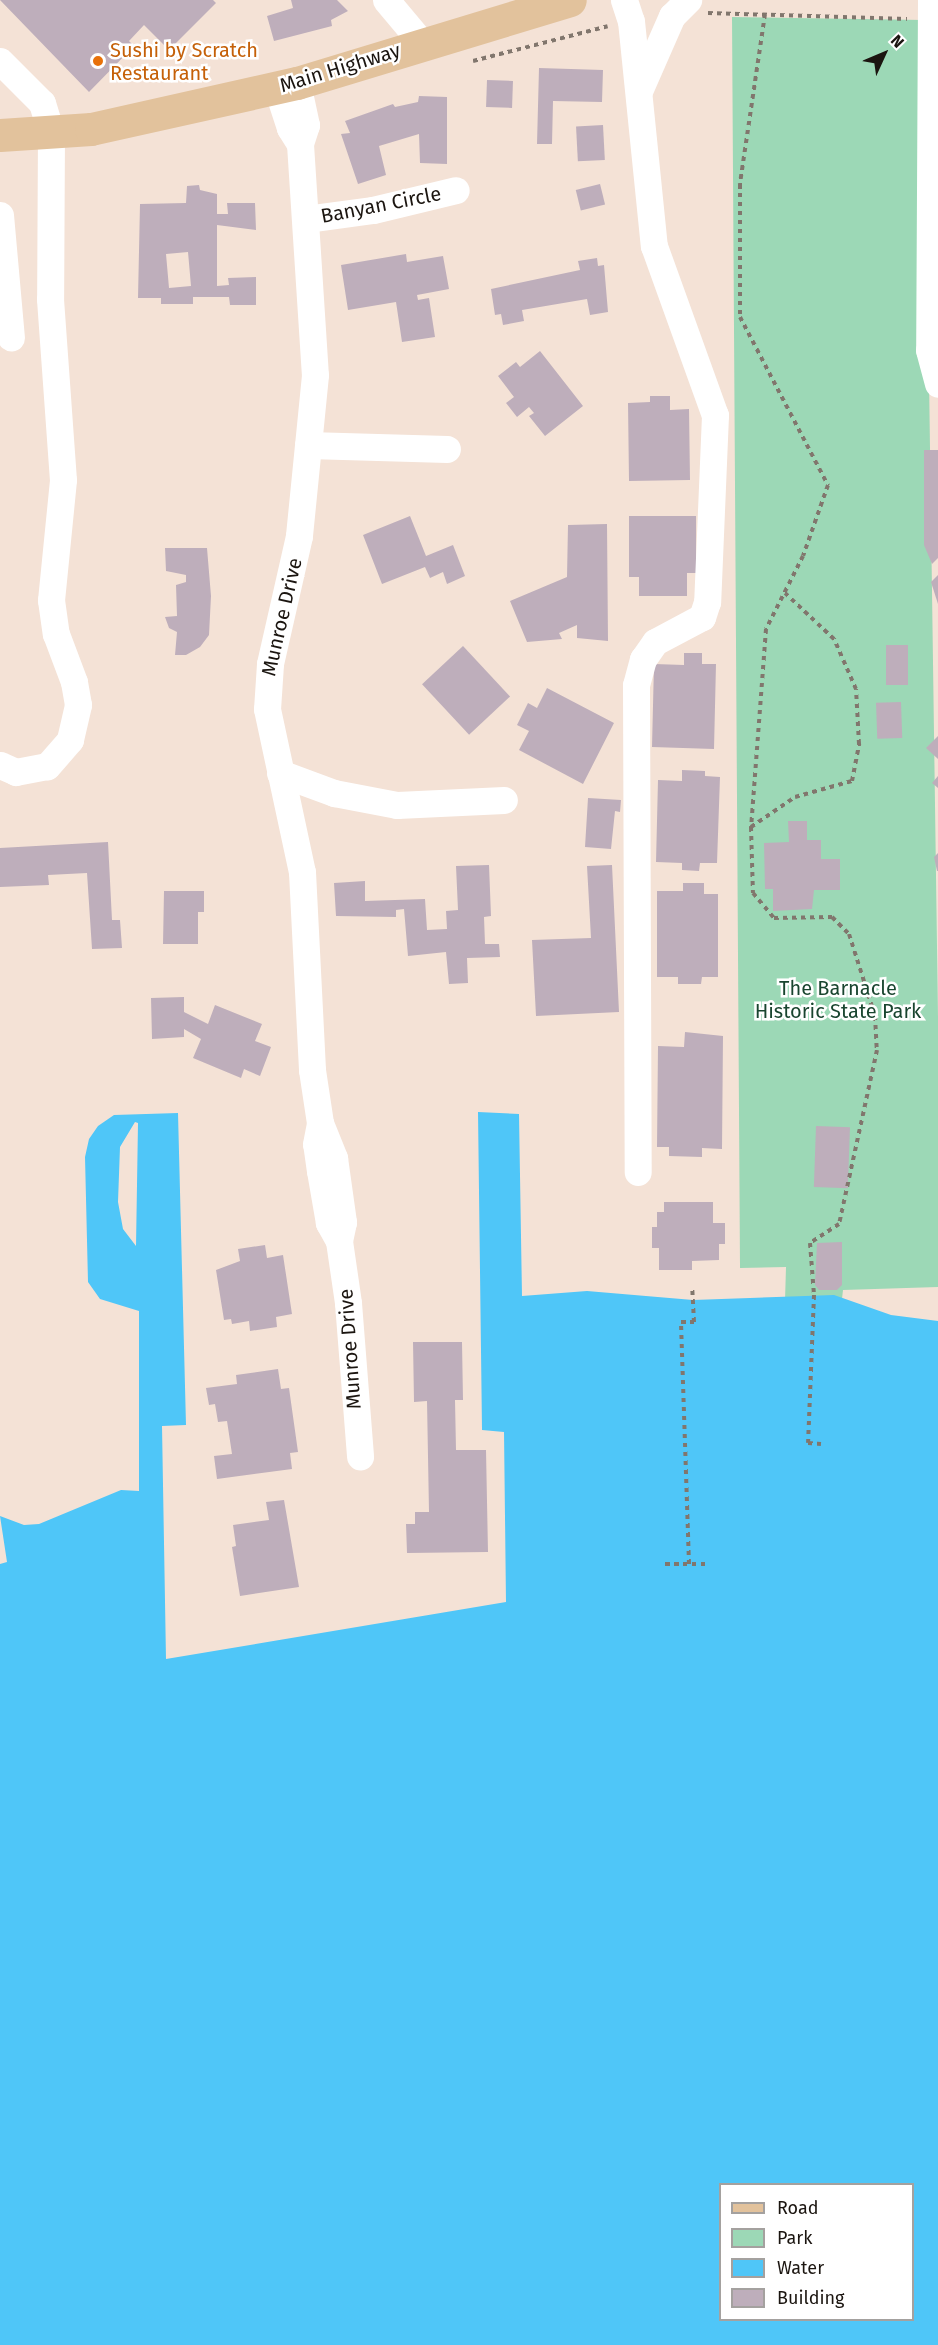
<!DOCTYPE html>
<style>
body{margin:0}
#map{position:relative;width:938px;height:2345px;overflow:hidden;background:#f4e2d6;font-family:"Fira Sans",sans-serif}
div>[style]{position:absolute}
[style*='--x']{left:calc(var(--x)*1px);top:calc(var(--y)*1px);width:calc(var(--w)*1px);rotate:calc(var(--a)*1deg)}
.green>*{inset:0;background:#9cd8b6}
.water>*{inset:0;background:#4fc6f8}
.building>*{inset:0;background:#beaebb;transform-origin:0 0}
.path>*{height:4px;margin-top:-2px;transform-origin:0;background:repeating-linear-gradient(90deg,#81766d 0 4.5px,transparent 0 9px)}
.minor>*{height:27px;margin:-13.5px;padding:0 13.5px;transform-origin:13.5px;border-radius:13.5px;background:#fff}
.major>*{height:33px;margin:-16.5px;padding:0 16.5px;transform-origin:16.5px;border-radius:16.5px;background:#e2c29c}
.dots>*{width:16px;height:16px;translate:-50% -50%;box-sizing:border-box;border:3px solid #fff;border-radius:50%}
span{translate:-50% -50%;white-space:nowrap;text-align:center;line-height:1.15;-webkit-text-stroke:5px #fff;paint-order:stroke}
.food-label{font-size:20px;color:#c56008}
.left{translate:0 -50%;text-align:left}
.street-label{font-size:20px;color:#1b1510}
.park-label{font-size:20px;color:#19452f}
.legend{position:absolute;left:719px;top:2183px;width:195px;height:138px;box-sizing:border-box;background:#fff;border:2px solid #a4a19f;margin:0;padding:8px 10px;list-style:none;font-size:18px;color:#1b1510}
.legend li{display:flex;align-items:center;gap:12px;height:30px}
.legend b{width:30px;border:2px solid #a4a19f}
.north{position:absolute;left:854px;top:24px;width:60px;height:60px;-webkit-text-stroke:4px #fff;paint-order:stroke;rotate:46deg;font-size:16px;font-weight:700;line-height:24px;text-align:center;color:#1b1510}
.north::after{content:'';display:block;margin:auto;width:21px;height:27px;background:#1b1510;clip-path:polygon(50% 0,100% 100%,50% 72%,0 100%)}
</style>
<div id="map">
<div class="green">
<div style="clip-path:polygon(732px 17px,924px 20px,938px 1018px,938px 1287px,843px 1290px,842px 1299px,785px 1301px,786px 1267px,740px 1268px)"></div>
</div>
<div class="water">
<div style="clip-path:polygon(evenodd,478px 1112px,519px 1114px,522px 1296px,587px 1291px,693px 1300px,834px 1295px,891px 1315px,938px 1321px,938px 2345px,0 2345px,0 1564px,7px 1562px,0 1516px,24px 1525px,39px 1524px,121px 1490px,139px 1491px,139px 1311px,100px 1299px,88px 1282px,85px 1157px,89px 1139px,98px 1126px,114px 1115px,178px 1113px,186px 1425px,162px 1426px,166px 1659px,506px 1602px,504px 1432px,482px 1430px,478px 1112px,135px 1122px,138px 1123px,136px 1246px,123px 1229px,118px 1202px,120px 1147px,135px 1122px,478px 1112px,720px 2184px,912px 2184px,912px 2320px,720px 2320px,720px 2184px)"></div>
</div>
<div class="building">
<div style="clip-path:polygon(0 0,213px 0,216px 3px,169px 50px,144px 25px,129px 41px,134px 46px,89px 92px)"></div>
<div style="clip-path:polygon(291px 0,337px 0,348px 11px,331px 20px,332px 26px,274px 41px,267px 16px,293px 8px)"></div>
<div style="clip-path:polygon(539px 68px,603px 70px,602px 102px,553px 101px,552px 144px,537px 144px)"></div>
<div style="left:487px;top:80px;width:26px;height:27px;rotate:2deg"></div>
<div style="clip-path:polygon(419px 96px,447px 97px,447px 164px,420px 163px,419px 134px,379px 146px,386px 175px,358px 184px,341px 134px,350px 133px,345px 121px,393px 104px,395px 107px,418px 102px)"></div>
<div style="left:603px;top:125px;width:35px;height:27px;rotate:87deg"></div>
<div style="left:600px;top:184px;width:21px;height:25px;rotate:76deg"></div>
<div style="clip-path:polygon(evenodd,199px 185px,200px 190px,217px 194px,217px 214px,228px 214px,227px 203px,255px 203px,256px 230px,217px 225px,217px 286px,229px 285px,228px 278px,256px 277px,256px 305px,230px 305px,229px 297px,193px 297px,193px 304px,161px 304px,161px 298px,138px 298px,140px 204px,186px 203px,187px 186px,199px 185px,188px 252px,191px 286px,169px 288px,166px 254px,188px 252px)"></div>
<div style="clip-path:polygon(406px 254px,407px 262px,443px 256px,449px 289px,417px 295px,418px 300px,429px 298px,435px 337px,402px 342px,396px 302px,348px 310px,341px 265px)"></div>
<div style="clip-path:polygon(597px 258px,598px 266px,604px 265px,608px 312px,590px 315px,587px 299px,522px 310px,524px 321px,503px 325px,501px 314px,495px 315px,491px 289px,580px 270px,578px 261px)"></div>
<div style="clip-path:polygon(540px 351px,583px 406px,545px 436px,529px 416px,534px 413px,529px 407px,517px 417px,506px 403px,514px 397px,498px 376px,516px 362px,520px 367px)"></div>
<div style="clip-path:polygon(650px 396px,670px 396px,670px 410px,689px 409px,690px 480px,629px 481px,628px 403px,650px 402px)"></div>
<div style="clip-path:polygon(924px 450px,938px 450px,938px 558px,932px 564px,924px 545px)"></div>
<div style="clip-path:polygon(410px 516px,426px 556px,453px 545px,465px 576px,447px 584px,443px 572px,430px 578px,425px 567px,382px 584px,363px 535px)"></div>
<div style="clip-path:polygon(629px 516px,696px 516px,696px 573px,687px 573px,687px 596px,639px 596px,639px 577px,629px 577px)"></div>
<div style="clip-path:polygon(607px 524px,608px 641px,577px 638px,577px 625px,559px 633px,562px 639px,527px 642px,510px 601px,567px 577px,568px 525px)"></div>
<div style="clip-path:polygon(165px 548px,207px 548px,211px 596px,209px 635px,200px 647px,186px 655px,175px 655px,177px 632px,169px 628px,165px 617px,177px 616px,176px 585px,186px 582px,186px 575px,166px 571px)"></div>
<div style="clip-path:polygon(938px 575px,938px 604px,931px 582px)"></div>
<div style="left:886px;top:645px;width:22px;height:40px"></div>
<div style="left:463px;top:646px;width:69px;height:56px;rotate:47deg"></div>
<div style="clip-path:polygon(684px 653px,702px 653px,702px 664px,716px 664px,714px 749px,652px 747px,654px 664px,684px 665px)"></div>
<div style="clip-path:polygon(547px 688px,614px 723px,583px 784px,519px 750px,529px 731px,517px 725px,528px 703px,537px 708px)"></div>
<div style="left:901px;top:702px;width:36px;height:25px;rotate:88deg"></div>
<div style="clip-path:polygon(938px 736px,938px 759px,926px 748px)"></div>
<div style="clip-path:polygon(682px 770px,705px 771px,705px 776px,720px 777px,717px 863px,700px 863px,699px 871px,682px 870px,682px 863px,656px 862px,658px 780px,682px 781px)"></div>
<div style="clip-path:polygon(938px 776px,938px 788px,932px 783px)"></div>
<div style="clip-path:polygon(588px 798px,621px 800px,620px 812px,615px 811px,611px 849px,585px 847px)"></div>
<div style="clip-path:polygon(788px 821px,807px 821px,807px 840px,821px 840px,821px 859px,840px 859px,840px 890px,814px 890px,812px 909px,773px 911px,773px 889px,765px 889px,764px 843px,789px 842px)"></div>
<div style="clip-path:polygon(108px 842px,112px 920px,120px 920px,122px 948px,92px 949px,87px 873px,48px 875px,49px 885px,0 887px,0 848px)"></div>
<div style="clip-path:polygon(938px 853px,938px 871px,937px 871px,934px 857px)"></div>
<div style="clip-path:polygon(489px 865px,491px 916px,484px 917px,485px 944px,499px 944px,500px 957px,467px 958px,468px 983px,449px 984px,446px 952px,408px 956px,404px 909px,396px 910px,396px 917px,336px 916px,334px 883px,365px 881px,365px 901px,425px 899px,427px 930px,447px 929px,446px 911px,458px 910px,456px 866px)"></div>
<div style="clip-path:polygon(612px 865px,619px 1012px,536px 1016px,532px 940px,591px 938px,587px 866px)"></div>
<div style="clip-path:polygon(683px 883px,704px 883px,704px 894px,718px 894px,718px 977px,702px 977px,701px 984px,678px 984px,678px 977px,657px 977px,657px 891px,683px 891px)"></div>
<div style="clip-path:polygon(164px 891px,204px 891px,204px 912px,198px 912px,198px 944px,163px 944px)"></div>
<div style="clip-path:polygon(184px 997px,184px 1012px,208px 1024px,215px 1005px,262px 1024px,255px 1041px,271px 1047px,260px 1076px,244px 1069px,241px 1078px,193px 1058px,201px 1039px,184px 1029px,184px 1037px,152px 1039px,151px 998px)"></div>
<div style="clip-path:polygon(685px 1032px,723px 1036px,722px 1149px,702px 1148px,702px 1157px,669px 1156px,669px 1147px,657px 1147px,658px 1046px,684px 1047px)"></div>
<div style="left:816px;top:1126px;width:34px;height:61px;rotate:2deg"></div>
<div style="clip-path:polygon(664px 1202px,713px 1202px,713px 1223px,725px 1223px,725px 1244px,719px 1244px,719px 1260px,692px 1261px,692px 1270px,659px 1270px,659px 1248px,652px 1248px,652px 1227px,657px 1227px,657px 1212px,664px 1212px)"></div>
<div style="clip-path:polygon(842px 1242px,842px 1285px,837px 1290px,819px 1290px,815px 1285px,817px 1243px)"></div>
<div style="clip-path:polygon(265px 1245px,267px 1258px,283px 1255px,292px 1314px,276px 1317px,277px 1327px,250px 1331px,249px 1321px,232px 1324px,231px 1319px,224px 1320px,216px 1270px,240px 1261px,238px 1249px)"></div>
<div style="clip-path:polygon(413px 1342px,462px 1342px,463px 1400px,455px 1400px,456px 1450px,486px 1450px,488px 1552px,407px 1553px,406px 1524px,415px 1524px,415px 1512px,429px 1512px,427px 1401px,414px 1402px)"></div>
<div style="clip-path:polygon(278px 1369px,281px 1389px,289px 1388px,298px 1452px,290px 1453px,292px 1469px,217px 1479px,214px 1456px,232px 1454px,227px 1421px,218px 1422px,215px 1404px,209px 1405px,206px 1388px,237px 1384px,236px 1375px)"></div>
<div style="clip-path:polygon(284px 1500px,299px 1587px,240px 1596px,232px 1547px,236px 1546px,233px 1525px,269px 1520px,266px 1502px)"></div>
</div>
<div class="path">
<div style="--x:708;--y:13;--w:199;--a:1.7"></div>
<div style="--x:765;--y:14;--w:172;--a:98.4"></div>
<div style="--x:740;--y:184;--w:133;--a:90"></div>
<div style="--x:740;--y:317;--w:190;--a:62.4"></div>
<div style="--x:828;--y:485;--w:75;--a:109.4"></div>
<div style="--x:803;--y:556;--w:82;--a:116.9"></div>
<div style="--x:766;--y:629;--w:199;--a:94.3"></div>
<div style="--x:751;--y:827;--w:66;--a:88.3"></div>
<div style="--x:753;--y:893;--w:33;--a:50"></div>
<div style="--x:774;--y:918;--w:58;--a:-1"></div>
<div style="--x:832;--y:917;--w:24;--a:45"></div>
<div style="--x:849;--y:934;--w:86;--a:72.4"></div>
<div style="--x:875;--y:1016;--w:34;--a:87"></div>
<div style="--x:877;--y:1050;--w:178;--a:102.3"></div>
<div style="--x:839;--y:1224;--w:35;--a:147"></div>
<div style="--x:810;--y:1243;--w:52;--a:85.6"></div>
<div style="--x:814;--y:1295;--w:148;--a:92.3"></div>
<div style="--x:808;--y:1443;--w:13;--a:4"></div>
<div style="--x:473;--y:61;--w:139;--a:-14.5"></div>
<div style="--x:751;--y:827;--w:53;--a:-34.3"></div>
<div style="--x:795;--y:797;--w:59;--a:-15.7"></div>
<div style="--x:852;--y:781;--w:38;--a:-79"></div>
<div style="--x:859;--y:744;--w:55;--a:-93.1"></div>
<div style="--x:856;--y:689;--w:55;--a:-113.7"></div>
<div style="--x:834;--y:639;--w:67;--a:-136.8"></div>
<div style="--x:665;--y:1564;--w:42;--a:0"></div>
<div style="--x:689;--y:1564;--w:242;--a:-91.9"></div>
<div style="--x:681;--y:1322;--w:13;--a:0"></div>
<div style="--x:694;--y:1322;--w:34;--a:-93"></div>
</div>
<div class="minor">
<div style="--x:386;--y:0;--w:56;--a:50.1"></div>
<div style="--x:624;--y:0;--w:22;--a:72"></div>
<div style="--x:631;--y:21;--w:226;--a:84.2"></div>
<div style="--x:654;--y:246;--w:180;--a:70.2"></div>
<div style="--x:715;--y:415;--w:187;--a:92.4"></div>
<div style="--x:707;--y:602;--w:16;--a:108"></div>
<div style="--x:702;--y:617;--w:53;--a:152"></div>
<div style="--x:655;--y:642;--w:21;--a:125"></div>
<div style="--x:643;--y:659;--w:27;--a:105"></div>
<div style="--x:636;--y:685;--w:487;--a:89.8"></div>
<div style="--x:931;--y:0;--w:350;--a:90.3"></div>
<div style="--x:929;--y:350;--w:35;--a:75"></div>
<div style="--x:0;--y:61;--w:59;--a:45"></div>
<div style="--x:42;--y:103;--w:30;--a:73"></div>
<div style="--x:51;--y:132;--w:167;--a:90.3"></div>
<div style="--x:50;--y:299;--w:181;--a:85.9"></div>
<div style="--x:63;--y:480;--w:121;--a:95.7"></div>
<div style="--x:51;--y:600;--w:34;--a:82"></div>
<div style="--x:56;--y:634;--w:51;--a:69.4"></div>
<div style="--x:74;--y:682;--w:23;--a:80"></div>
<div style="--x:78;--y:705;--w:36;--a:103"></div>
<div style="--x:70;--y:740;--w:35;--a:131"></div>
<div style="--x:47;--y:766;--w:32;--a:169"></div>
<div style="--x:16;--y:772;--w:17;--a:-156"></div>
<div style="--x:297;--y:83;--w:43;--a:77.9"></div>
<div style="--x:306;--y:125;--w:20;--a:108"></div>
<div style="--x:300;--y:144;--w:231;--a:86.3"></div>
<div style="--x:315;--y:375;--w:162;--a:95.7"></div>
<div style="--x:299;--y:536;--w:131;--a:102.8"></div>
<div style="--x:270;--y:664;--w:45;--a:93.8"></div>
<div style="--x:267;--y:709;--w:167;--a:77.9"></div>
<div style="--x:302;--y:872;--w:198;--a:87.1"></div>
<div style="--x:312;--y:1070;--w:54;--a:81.4"></div>
<div style="--x:320;--y:1123;--w:38;--a:68"></div>
<div style="--x:334;--y:1158;--w:65;--a:82"></div>
<div style="--x:343;--y:1222;--w:19;--a:102"></div>
<div style="--x:339;--y:1241;--w:21;--a:-119"></div>
<div style="--x:329;--y:1223;--w:53;--a:-99.8"></div>
<div style="--x:320;--y:1171;--w:27;--a:-98"></div>
<div style="--x:316;--y:1144;--w:21;--a:-79"></div>
<div style="--x:277;--y:88;--w:42;--a:72"></div>
<div style="--x:290;--y:128;--w:19;--a:58"></div>
<div style="--x:639;--y:91;--w:82;--a:-66.3"></div>
<div style="--x:672;--y:16;--w:23;--a:-45"></div>
<div style="--x:0;--y:215;--w:123;--a:84.9"></div>
<div style="--x:306;--y:219;--w:68;--a:-7.7"></div>
<div style="--x:373;--y:210;--w:85;--a:-13.5"></div>
<div style="--x:308;--y:445;--w:139;--a:1.6"></div>
<div style="--x:280;--y:773;--w:58;--a:20.3"></div>
<div style="--x:334;--y:793;--w:64;--a:10.8"></div>
<div style="--x:397;--y:805;--w:107;--a:-2.7"></div>
<div style="--x:339;--y:1241;--w:63;--a:81.7"></div>
<div style="--x:348;--y:1303;--w:154;--a:85.5"></div>
</div>
<div class="major">
<div style="--x:0;--y:135;--w:91;--a:-3.8"></div>
<div style="--x:91;--y:129;--w:211;--a:-12.6"></div>
<div style="--x:297;--y:83;--w:285;--a:-16.9"></div>
</div>
<div class="dots">
<div style="left:98px;top:61px;background:#e8710a"></div>
</div>
<div class="food-label">
<span class="left" style="left:110px;top:62px">Sushi by Scratch<br>Restaurant</span>
</div>
<div class="street-label">
<span style="left:340px;top:68px;rotate:-17deg">Main Highway</span>
<span style="left:381px;top:205px;rotate:-11deg">Banyan Circle</span>
<span style="left:282px;top:617px;rotate:-77deg">Munroe Drive</span>
<span style="left:350px;top:1349px;rotate:-94deg">Munroe Drive</span>
</div>
<div class="park-label">
<span style="left:838px;top:1000px">The Barnacle<br>Historic State Park</span>
</div>
<ul class="legend">
<li><b style="height:8px;background:#e2c29c"></b>Road</li>
<li><b style="height:16px;background:#9cd8b6"></b>Park</li>
<li><b style="height:16px;background:#4fc6f8"></b>Water</li>
<li><b style="height:16px;background:#beaebb"></b>Building</li>
</ul>
<div class="north">N</div>
</div>
